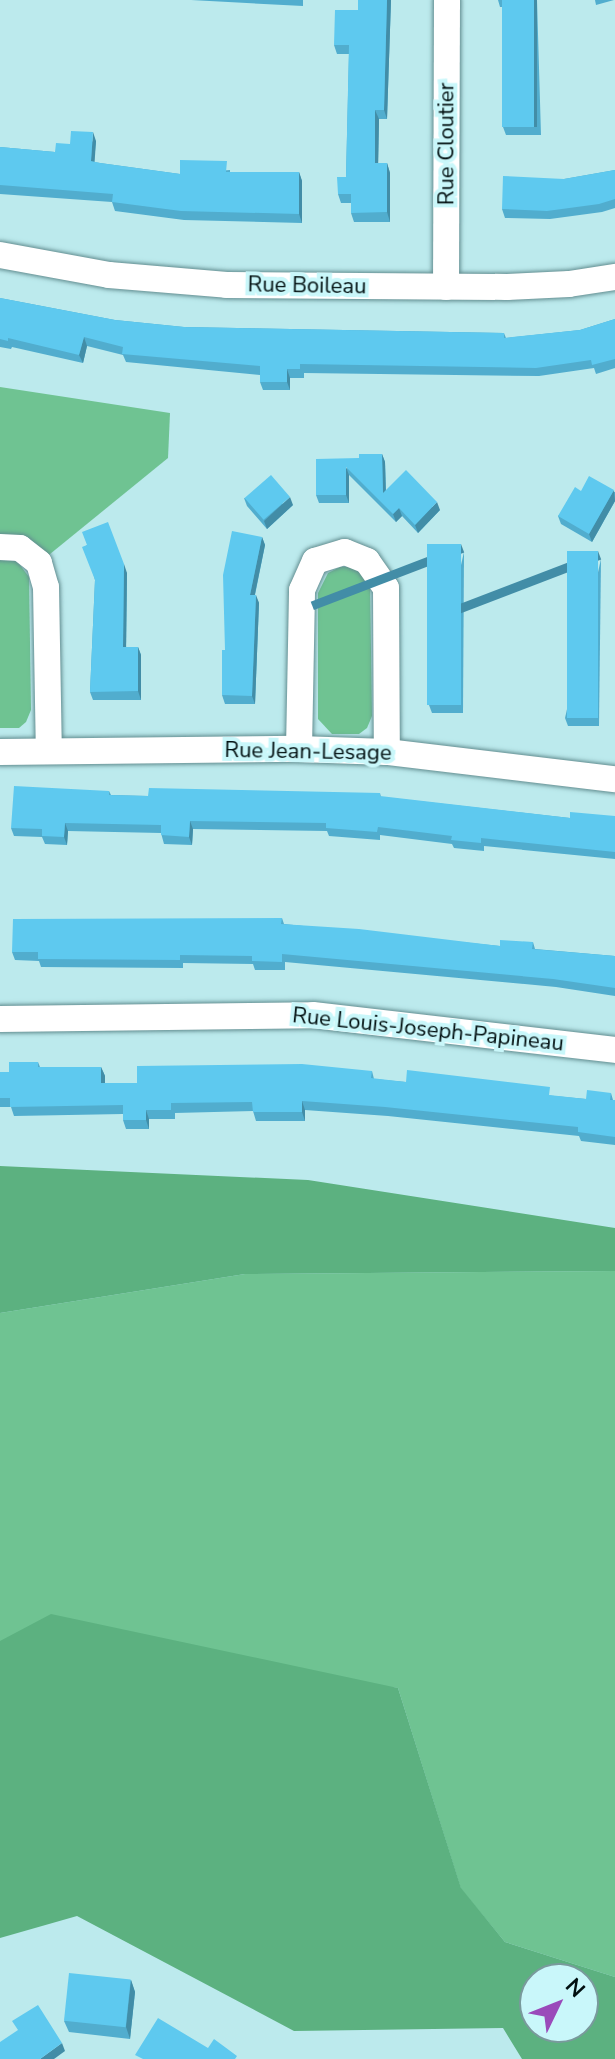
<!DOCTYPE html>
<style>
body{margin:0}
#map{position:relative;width:615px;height:2059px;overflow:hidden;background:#bceaed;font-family:"Nunito Sans",sans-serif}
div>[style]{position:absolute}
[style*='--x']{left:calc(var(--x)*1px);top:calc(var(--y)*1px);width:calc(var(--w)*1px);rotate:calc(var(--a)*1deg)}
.green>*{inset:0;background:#6fc392}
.forest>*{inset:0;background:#5cb180}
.roads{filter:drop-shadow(0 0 2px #628d90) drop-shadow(0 0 2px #628d90)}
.street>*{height:26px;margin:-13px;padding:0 13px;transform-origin:13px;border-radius:13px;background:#fff}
.wall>*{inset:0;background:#51adce}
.shaded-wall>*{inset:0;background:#428da7;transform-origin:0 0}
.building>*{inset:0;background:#5ec9ef;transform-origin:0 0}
span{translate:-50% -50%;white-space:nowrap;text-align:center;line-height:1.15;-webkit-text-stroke:8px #c9f7fa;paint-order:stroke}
.street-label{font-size:22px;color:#010f10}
.north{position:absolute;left:519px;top:1963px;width:80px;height:80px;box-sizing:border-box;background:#c9f7fa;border:2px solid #799a9c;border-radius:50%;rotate:47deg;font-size:22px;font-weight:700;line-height:32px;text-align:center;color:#010f10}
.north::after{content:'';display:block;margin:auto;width:28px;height:36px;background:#9a4aba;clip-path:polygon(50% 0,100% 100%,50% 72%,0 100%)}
</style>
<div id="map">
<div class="green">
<div style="clip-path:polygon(0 387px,170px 413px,168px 458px,39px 563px,0 547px)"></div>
<div style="clip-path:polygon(0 560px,17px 561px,29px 577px,31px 710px,26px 722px,19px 728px,0 728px)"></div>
<div style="clip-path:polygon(340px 567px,358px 567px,370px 583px,372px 716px,367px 728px,359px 734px,332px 734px,318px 719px,318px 593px,328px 573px)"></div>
<div style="clip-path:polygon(615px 1271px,615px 1977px,505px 1942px,461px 1889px,398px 1688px,0 1641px,0 1313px,245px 1274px)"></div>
</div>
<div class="forest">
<div style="clip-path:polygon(0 1166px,308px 1180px,615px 1228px,615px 1271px,245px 1274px,0 1313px)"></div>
<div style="clip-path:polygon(evenodd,51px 1614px,398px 1688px,461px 1888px,505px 1942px,615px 1977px,615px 2059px,522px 2059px,503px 2028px,294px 2031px,77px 1916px,0 1938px,0 1641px,51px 1614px,583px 1979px,583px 2027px,535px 2027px,535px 1979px,583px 1979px)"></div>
</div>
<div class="roads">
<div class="street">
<div style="--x:0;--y:255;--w:111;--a:10.4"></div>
<div style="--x:109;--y:275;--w:118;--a:4.8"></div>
<div style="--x:227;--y:285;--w:280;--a:0.4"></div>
<div style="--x:507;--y:287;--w:62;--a:-2.8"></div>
<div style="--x:569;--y:284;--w:47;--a:-8.7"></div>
<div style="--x:446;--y:287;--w:287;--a:-89.8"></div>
<div style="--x:0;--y:547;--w:20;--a:3"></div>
<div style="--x:20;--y:548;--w:24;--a:38"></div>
<div style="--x:39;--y:563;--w:25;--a:74"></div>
<div style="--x:46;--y:587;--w:164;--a:89"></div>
<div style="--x:299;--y:749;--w:159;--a:-88.9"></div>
<div style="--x:302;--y:590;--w:32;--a:-66"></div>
<div style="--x:315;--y:561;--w:31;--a:-17"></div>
<div style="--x:345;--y:552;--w:24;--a:22"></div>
<div style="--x:367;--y:561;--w:33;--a:55"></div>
<div style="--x:386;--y:588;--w:164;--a:89.7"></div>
<div style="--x:0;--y:752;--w:299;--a:-0.6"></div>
<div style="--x:299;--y:749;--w:88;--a:2"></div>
<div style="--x:387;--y:752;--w:230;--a:6.8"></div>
<div style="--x:0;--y:1019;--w:313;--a:-0.7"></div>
<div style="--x:313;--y:1015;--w:304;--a:6.6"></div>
</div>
</div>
<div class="wall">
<div style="clip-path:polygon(191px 0,303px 0,303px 6px)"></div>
<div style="clip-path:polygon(358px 0,391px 0,387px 119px,379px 119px,378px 163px,387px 163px,390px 173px,390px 222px,354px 222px,351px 213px,351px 203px,341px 203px,338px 194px,346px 177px,349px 54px,337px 54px,334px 45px,358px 10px)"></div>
<div style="clip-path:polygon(498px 0,537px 0,541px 135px,506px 135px,503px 127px,502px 7px,500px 7px)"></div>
<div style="clip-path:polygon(595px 0,614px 0,596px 5px)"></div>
<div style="clip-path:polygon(96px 141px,94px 162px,100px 163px,180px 174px,230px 170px,230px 172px,299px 172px,302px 181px,302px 223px,184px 220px,115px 211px,112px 202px,0 194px,0 147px,55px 152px,70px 144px)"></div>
<div style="clip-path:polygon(615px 170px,615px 208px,602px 212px,550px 219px,505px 218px,502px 209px,564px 179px)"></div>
<div style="clip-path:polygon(0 298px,115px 320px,184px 327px,504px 333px,506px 338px,580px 330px,615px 319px,615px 368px,596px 374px,594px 368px,539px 376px,304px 373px,304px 378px,290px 378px,290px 390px,263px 390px,260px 382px,260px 375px,126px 362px,123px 355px,87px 346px,83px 363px,12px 347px,11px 349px,0 347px)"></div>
<div style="clip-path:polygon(382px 454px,385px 462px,386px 490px,440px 510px,418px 533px,402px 516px,396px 522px,349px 475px,349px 503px,319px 503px,316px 495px,359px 458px)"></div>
<div style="clip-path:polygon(581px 491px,615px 492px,615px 501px,592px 542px,561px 524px,558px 516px)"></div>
<div style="clip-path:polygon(244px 498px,293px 505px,267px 529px,247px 506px)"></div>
<div style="clip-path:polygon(262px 537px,265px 545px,255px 595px,259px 603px,255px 704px,225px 704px,222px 695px,225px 650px)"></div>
<div style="clip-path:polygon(86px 545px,127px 573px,126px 647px,138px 647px,141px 655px,141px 700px,93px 700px,90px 692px,95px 580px)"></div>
<div style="clip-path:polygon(464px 552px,463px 713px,432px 713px,429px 705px)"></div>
<div style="clip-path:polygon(601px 559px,599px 726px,568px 726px,565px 718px)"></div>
<div style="clip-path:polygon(109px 791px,111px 795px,148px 796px,380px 793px,381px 797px,570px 818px,615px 816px,615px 859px,484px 846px,484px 851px,454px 848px,452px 844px,380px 835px,380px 840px,329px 836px,327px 831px,193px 829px,192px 845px,164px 844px,161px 833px,68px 831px,67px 845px,45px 844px,42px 837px,14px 836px,11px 828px)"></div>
<div style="clip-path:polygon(282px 918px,284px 924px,500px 946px,533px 942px,535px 949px,615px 956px,615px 996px,556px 987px,285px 962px,285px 970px,255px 970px,253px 964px,183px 963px,183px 968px,41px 967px,39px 961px,15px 960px,12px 952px)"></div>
<div style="clip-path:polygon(38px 1062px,40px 1067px,101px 1067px,105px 1076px,105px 1083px,137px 1083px,372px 1071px,374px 1079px,586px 1099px,611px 1093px,613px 1100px,615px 1100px,615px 1145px,581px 1141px,579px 1136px,388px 1116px,305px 1110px,305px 1121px,256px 1121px,253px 1111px,175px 1113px,175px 1119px,149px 1119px,149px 1129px,126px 1129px,123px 1120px,123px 1114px,14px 1116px,11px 1107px,0 1107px,0 1072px,9px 1072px)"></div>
<div style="clip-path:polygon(131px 1980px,135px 1992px,130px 2039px,69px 2032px,64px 2021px)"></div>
</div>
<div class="shaded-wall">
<div style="clip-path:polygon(387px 0,391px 0,387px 119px,384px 110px)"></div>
<div style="left:534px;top:0;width:3px;height:127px"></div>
<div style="clip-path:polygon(375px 110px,379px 119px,378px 173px,375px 163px)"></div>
<div style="clip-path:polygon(93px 132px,96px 141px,94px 170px,91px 161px)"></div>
<div style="clip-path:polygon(387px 163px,390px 173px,390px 222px,387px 212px)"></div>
<div style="clip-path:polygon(299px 172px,302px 181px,302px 223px,299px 214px)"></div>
<div style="clip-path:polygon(84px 337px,87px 346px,83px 363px,79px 355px)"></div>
<div style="clip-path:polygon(287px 369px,290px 378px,290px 390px,287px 382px)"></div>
<div style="clip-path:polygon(382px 454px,385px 462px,386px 501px,383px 493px)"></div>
<div style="clip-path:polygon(346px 467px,349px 475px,349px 503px,346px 495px)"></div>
<div style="clip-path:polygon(614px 490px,615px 501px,592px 542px,589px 534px)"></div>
<div style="clip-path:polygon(290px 497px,293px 505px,267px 529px,264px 521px)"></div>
<div style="clip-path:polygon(437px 502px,440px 510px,418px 533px,415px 525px)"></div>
<div style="clip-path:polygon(399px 508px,402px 516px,396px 522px,393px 514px)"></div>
<div style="clip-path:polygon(262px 537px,265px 545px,253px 603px,250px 595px)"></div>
<div style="left:461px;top:544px;width:9px;height:161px;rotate:69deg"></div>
<div style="left:598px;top:551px;width:9px;height:167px;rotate:69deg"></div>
<div style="clip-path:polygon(124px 564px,127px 573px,126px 655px,123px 647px)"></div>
<div style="clip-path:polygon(256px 595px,259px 603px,255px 704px,252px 696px)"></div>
<div style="clip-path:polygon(138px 647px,141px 655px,141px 700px,138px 691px)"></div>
<div style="clip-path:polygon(190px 821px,193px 829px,192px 845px,189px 837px)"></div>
<div style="clip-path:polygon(65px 823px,68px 831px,67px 845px,64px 837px)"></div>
<div style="clip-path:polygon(101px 1067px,105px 1076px,105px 1092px,101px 1083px)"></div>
<div style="clip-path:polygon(302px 1101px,305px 1110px,305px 1121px,302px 1112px)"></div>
<div style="clip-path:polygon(146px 1110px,149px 1119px,149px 1129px,146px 1120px)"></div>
<div style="clip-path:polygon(131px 1980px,135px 1992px,130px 2039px,126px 2027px)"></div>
<div style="clip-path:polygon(62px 2043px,65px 2051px,54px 2059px,40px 2059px)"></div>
</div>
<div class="building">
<div style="clip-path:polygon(358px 0,387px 0,384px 110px,375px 110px,375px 163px,387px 163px,387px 212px,351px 213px,351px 194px,338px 194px,337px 177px,346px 177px,349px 45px,334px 45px,335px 10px,358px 10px)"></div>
<div style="left:502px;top:0;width:32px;height:127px"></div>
<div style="clip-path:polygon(71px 131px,93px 132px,91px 161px,100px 163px,180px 174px,180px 160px,227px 161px,226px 172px,299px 172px,299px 214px,181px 211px,112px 202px,113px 194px,0 185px,0 147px,55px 152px,56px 143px,70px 144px)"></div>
<div style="clip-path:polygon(615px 170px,615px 199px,599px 204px,547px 211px,502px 209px,503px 176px,564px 179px)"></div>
<div style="clip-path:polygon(0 298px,115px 320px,184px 327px,504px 333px,504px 338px,580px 330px,615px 319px,615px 359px,592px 365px,591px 360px,536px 368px,300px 364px,300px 369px,287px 369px,287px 382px,260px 382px,260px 366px,122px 354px,123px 347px,84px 337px,79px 355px,8px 338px,8px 341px,0 339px)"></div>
<div style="clip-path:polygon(359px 454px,382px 454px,383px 493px,406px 470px,437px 502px,415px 525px,399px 508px,393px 514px,346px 467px,346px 495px,316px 495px,316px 459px,359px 458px)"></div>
<div style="left:271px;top:475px;width:29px;height:35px;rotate:49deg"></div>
<div style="clip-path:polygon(589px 476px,614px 490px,589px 534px,558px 516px,575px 487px,581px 491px)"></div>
<div style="clip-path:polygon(108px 522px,124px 564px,123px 647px,138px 647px,138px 691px,90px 692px,95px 580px,82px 547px,87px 545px,82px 532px)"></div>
<div style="clip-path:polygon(232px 531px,262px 537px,250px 595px,256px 595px,252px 696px,222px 695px,222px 650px,225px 650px,223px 575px)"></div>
<div style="left:427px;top:544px;width:34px;height:161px"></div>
<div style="left:567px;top:551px;width:31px;height:167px"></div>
<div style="clip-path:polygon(14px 786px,109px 791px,109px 795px,148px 796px,149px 788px,380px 793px,380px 796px,570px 818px,570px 812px,615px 816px,615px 852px,481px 838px,481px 843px,451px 840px,452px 836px,378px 827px,377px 832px,326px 828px,326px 823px,190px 821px,189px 837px,161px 835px,161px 825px,65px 823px,64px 837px,42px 836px,42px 829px,11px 828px)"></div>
<div style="clip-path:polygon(282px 918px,281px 924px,359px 929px,500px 946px,500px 940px,533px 942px,532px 949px,615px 956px,615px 988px,553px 979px,282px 954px,282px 962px,252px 961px,252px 956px,180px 955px,180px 960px,38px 959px,38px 952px,12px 952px,13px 919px)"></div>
<div style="clip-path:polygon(9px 1062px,38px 1062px,38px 1067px,101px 1067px,101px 1083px,137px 1083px,137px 1066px,302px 1064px,372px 1071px,371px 1078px,406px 1082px,407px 1070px,550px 1087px,549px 1095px,586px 1099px,587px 1090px,611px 1093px,610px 1100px,615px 1100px,615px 1137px,578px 1132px,578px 1127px,385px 1107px,302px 1101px,302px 1112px,253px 1112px,252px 1102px,171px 1103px,171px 1110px,146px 1110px,146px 1120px,123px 1120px,123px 1105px,10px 1107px,10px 1098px,0 1098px,0 1072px,9px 1072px)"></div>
<div style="left:69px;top:1973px;width:62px;height:48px;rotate:6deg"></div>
<div style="clip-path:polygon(38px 2005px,62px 2043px,40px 2059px,0 2059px,0 2042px,18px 2030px,12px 2021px)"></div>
<div style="clip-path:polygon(158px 2018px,208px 2048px,214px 2039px,237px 2056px,235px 2059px,143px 2059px,135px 2055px)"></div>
</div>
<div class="street-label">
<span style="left:447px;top:144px;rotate:-90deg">Rue Cloutier</span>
<span style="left:307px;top:286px;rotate:1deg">Rue Boileau</span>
<span style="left:308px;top:752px;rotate:1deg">Rue Jean-Lesage</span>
<span style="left:428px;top:1030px;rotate:6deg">Rue Louis-Joseph-Papineau</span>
</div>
<div class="north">N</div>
</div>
